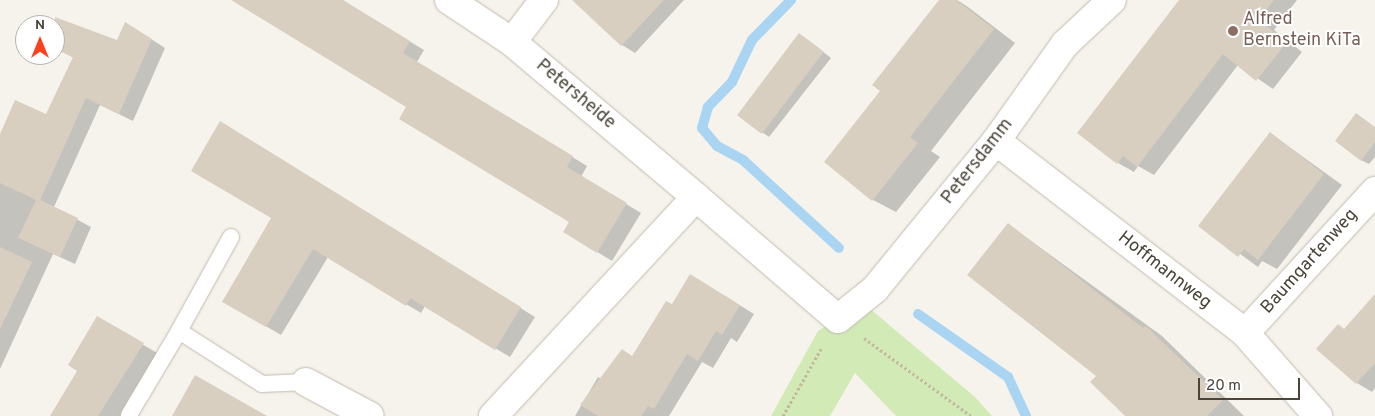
<!DOCTYPE html>
<style>
body{margin:0}
#map{position:relative;width:1375px;height:416px;overflow:hidden;background:#f6f3ec;font-family:Overpass,sans-serif}
div>[style]{position:absolute}
[style*='--x']{left:calc(var(--x)*1px);top:calc(var(--y)*1px);width:calc(var(--w)*1px);rotate:calc(var(--a)*1deg)}
.green>*{inset:0;background:#d2eab5}
.shadow>*{inset:0;background:#0003}
.stream>*{height:10px;margin:-5px;padding:0 5px;transform-origin:5px;border-radius:5px;background:#a9d4f2}
.building>*{inset:0;background:#d8cfc1;transform-origin:0 0}
.path>*{height:3px;margin-top:-1.5px;transform-origin:0;background:repeating-linear-gradient(90deg,#c4b79f 0 2.5px,transparent 0 5px)}
.roads{filter:drop-shadow(0 0 1px #c2bbae) drop-shadow(0 0 1px #c2bbae)}
.lane>*{height:16px;margin:-8px;padding:0 8px;transform-origin:8px;border-radius:8px;background:#fff}
.street>*{height:28px;margin:-14px;padding:0 14px;transform-origin:14px;border-radius:14px;background:#fff}
.dots>*{width:14px;height:14px;translate:-50% -50%;box-sizing:border-box;border:2px solid #fff;border-radius:50%}
span{translate:-50% -50%;white-space:nowrap;text-align:center;line-height:1.15;-webkit-text-stroke:4px #fff;paint-order:stroke}
.education-label{font-size:18px;color:#785e54}
.left{translate:0 -50%;text-align:left}
.street-label{font-size:18px;color:#4b4439}
.north{position:absolute;left:15px;top:15px;width:50px;height:50px;box-sizing:border-box;background:#fff;border:1px solid #b7b4b0;border-radius:50%;rotate:0deg;font-size:14px;font-weight:700;line-height:20px;text-align:center;color:#4b4439}
.north::after{content:'';display:block;margin:auto;width:18px;height:22px;background:#fc3f1d;clip-path:polygon(50% 0,100% 100%,50% 72%,0 100%)}
.scale{position:absolute;left:1198px;top:378px;width:102px;height:22px;box-sizing:border-box;border:2px solid #4b4439;border-top:0;padding-left:6px;font-size:15px;line-height:18px;white-space:nowrap;color:#4b4439;-webkit-text-stroke:4px #fff;paint-order:stroke}
</style>
<div id="map">
<div class="green">
<div style="clip-path:polygon(863px 303px,975px 397px,992px 416px,896px 416px,855px 373px,830px 416px,771px 416px,818px 331px)"></div>
</div>
<div class="shadow">
<div style="clip-path:polygon(232px 0,341px 0,424px 50px,417px 62px,587px 166px,581px 177px,641px 213px,612px 261px,565px 232px,571px 222px,408px 107px)"></div>
<div style="clip-path:polygon(591px 0,684px 0,635px 53px,622px 45px)"></div>
<div style="clip-path:polygon(941px 0,957px 0,968px 7px,1015px 43px,931px 151px,940px 157px,896px 212px,873px 200px,881px 91px)"></div>
<div style="clip-path:polygon(1180px 0,1297px 0,1274px 30px,1302px 52px,1273px 89px,1238px 65px,1154px 175px,1138px 166px,1134px 172px,1118px 163px)"></div>
<div style="clip-path:polygon(55px 28px,118px 41px,140px 32px,165px 48px,133px 121px,100px 105px,54px 207px,91px 227px,75px 264px,53px 254px,0 369px,0 137px,46px 116px,74px 58px,55px 48px)"></div>
<div style="clip-path:polygon(808px 40px,831px 58px,769px 137px,738px 115px)"></div>
<div style="clip-path:polygon(1375px 127px,1375px 157px,1369px 164px,1361px 160px)"></div>
<div style="clip-path:polygon(235px 131px,535px 317px,510px 357px,425px 306px,421px 313px,328px 257px,281px 335px,223px 301px,273px 218px)"></div>
<div style="clip-path:polygon(1270px 133px,1342px 185px,1277px 269px,1262px 261px,1258px 267px,1200px 225px)"></div>
<div style="clip-path:polygon(1009px 225px,1162px 336px,1244px 416px,1127px 416px)"></div>
<div style="clip-path:polygon(705px 284px,754px 314px,737px 342px,731px 338px,713px 368px,702px 362px,669px 416px,575px 416px,598px 377px,604px 381px,633px 358px,673px 306px)"></div>
<div style="clip-path:polygon(1375px 296px,1375px 388px,1372px 392px,1357px 383px,1345px 330px)"></div>
<div style="clip-path:polygon(97px 318px,159px 354px,120px 416px,51px 416px,79px 370px)"></div>
</div>
<div class="stream">
<div style="--x:791;--y:0;--w:56;--a:134.3"></div>
<div style="--x:752;--y:40;--w:47;--a:115.5"></div>
<div style="--x:732;--y:82;--w:35;--a:134"></div>
<div style="--x:708;--y:107;--w:22;--a:106"></div>
<div style="--x:702;--y:128;--w:23;--a:50"></div>
<div style="--x:717;--y:146;--w:30;--a:28"></div>
<div style="--x:743;--y:160;--w:130;--a:42.5"></div>
<div style="--x:918;--y:314;--w:110;--a:35"></div>
<div style="--x:1008;--y:377;--w:43;--a:65.2"></div>
</div>
<div class="building">
<div style="clip-path:polygon(231px 0,343px 0,410px 41px,403px 53px,573px 156px,567px 167px,627px 203px,597px 253px,563px 232px,569px 222px,399px 119px,406px 107px)"></div>
<div style="clip-path:polygon(572px 0,664px 0,621px 46px)"></div>
<div style="clip-path:polygon(939px 0,956px 0,994px 29px,910px 137px,918px 143px,872px 201px,824px 162px,880px 91px,872px 85px)"></div>
<div style="clip-path:polygon(1179px 0,1274px 0,1258px 20px,1287px 42px,1256px 81px,1223px 54px,1137px 167px,1123px 156px,1117px 164px,1077px 133px)"></div>
<div style="clip-path:polygon(55px 17px,117px 40px,125px 22px,152px 39px,119px 114px,86px 98px,40px 200px,78px 218px,60px 257px,18px 238px,36px 200px,0 183px,0 134px,15px 100px,46px 114px,73px 57px,55px 49px)"></div>
<div style="left:799px;top:33px;width:31px;height:103px;rotate:37deg"></div>
<div style="clip-path:polygon(1356px 113px,1375px 127px,1375px 142px,1361px 161px,1335px 141px)"></div>
<div style="clip-path:polygon(220px 121px,521px 307px,495px 350px,410px 298px,406px 306px,313px 249px,266px 327px,222px 302px,271px 218px,191px 171px)"></div>
<div style="clip-path:polygon(1270px 132px,1324px 174px,1258px 260px,1244px 249px,1238px 257px,1198px 226px)"></div>
<div style="clip-path:polygon(1008px 223px,1143px 328px,1146px 326px,1223px 400px,1207px 416px,1125px 416px,1090px 382px,1096px 376px,967px 275px)"></div>
<div style="clip-path:polygon(0 247px,32px 262px,0 329px)"></div>
<div style="clip-path:polygon(690px 274px,740px 305px,722px 335px,716px 331px,698px 361px,687px 354px,654px 409px,648px 406px,641px 416px,598px 416px,580px 405px,622px 349px,632px 356px,666px 301px,672px 304px)"></div>
<div style="clip-path:polygon(1375px 294px,1375px 363px,1356px 384px,1316px 349px,1338px 324px,1344px 329px)"></div>
<div style="clip-path:polygon(97px 316px,144px 343px,98px 416px,50px 416px,77px 371px,68px 365px)"></div>
<div style="clip-path:polygon(195px 375px,267px 416px,172px 416px)"></div>
</div>
<div class="path">
<div style="--x:864;--y:338;--w:132;--a:36.1"></div>
<div style="--x:783;--y:416;--w:79;--a:-60.5"></div>
</div>
<div class="roads">
<div class="lane">
<div style="--x:231;--y:237;--w:107;--a:119"></div>
<div style="--x:179;--y:331;--w:98;--a:32.6"></div>
<div style="--x:262;--y:384;--w:44;--a:-2.6"></div>
<div style="--x:129;--y:415;--w:98;--a:-59.2"></div>
</div>
<div class="street">
<div style="--x:449;--y:0;--w:76;--a:33.7"></div>
<div style="--x:512;--y:42;--w:241;--a:40.1"></div>
<div style="--x:696;--y:197;--w:299;--a:132.8"></div>
<div style="--x:512;--y:42;--w:53;--a:-52.7"></div>
<div style="--x:996;--y:141;--w:314;--a:37.6"></div>
<div style="--x:1245;--y:333;--w:111;--a:48.7"></div>
<div style="--x:696;--y:197;--w:187;--a:40.7"></div>
<div style="--x:838;--y:319;--w:48;--a:-39"></div>
<div style="--x:875;--y:289;--w:191;--a:-50.7"></div>
<div style="--x:996;--y:141;--w:119;--a:-54.6"></div>
<div style="--x:1065;--y:44;--w:64;--a:-43.1"></div>
<div style="--x:1245;--y:333;--w:193;--a:-47.5"></div>
<div style="--x:306;--y:382;--w:72;--a:28"></div>
</div>
</div>
<div class="dots">
<div style="left:1233px;top:31px;background:#8d6e63"></div>
</div>
<div class="education-label">
<span class="left" style="left:1243px;top:31px">Alfred<br>Bernstein KiTa</span>
</div>
<div class="street-label">
<span style="left:575px;top:95px;rotate:40deg">Petersheide</span>
<span style="left:978px;top:162px;rotate:-52deg">Petersdamm</span>
<span style="left:1310px;top:262px;rotate:-48deg">Baumgartenweg</span>
<span style="left:1164px;top:271px;rotate:38deg">Hoffmannweg</span>
</div>
<div class="north">N</div>
<div class="scale">20 m</div>
</div>
